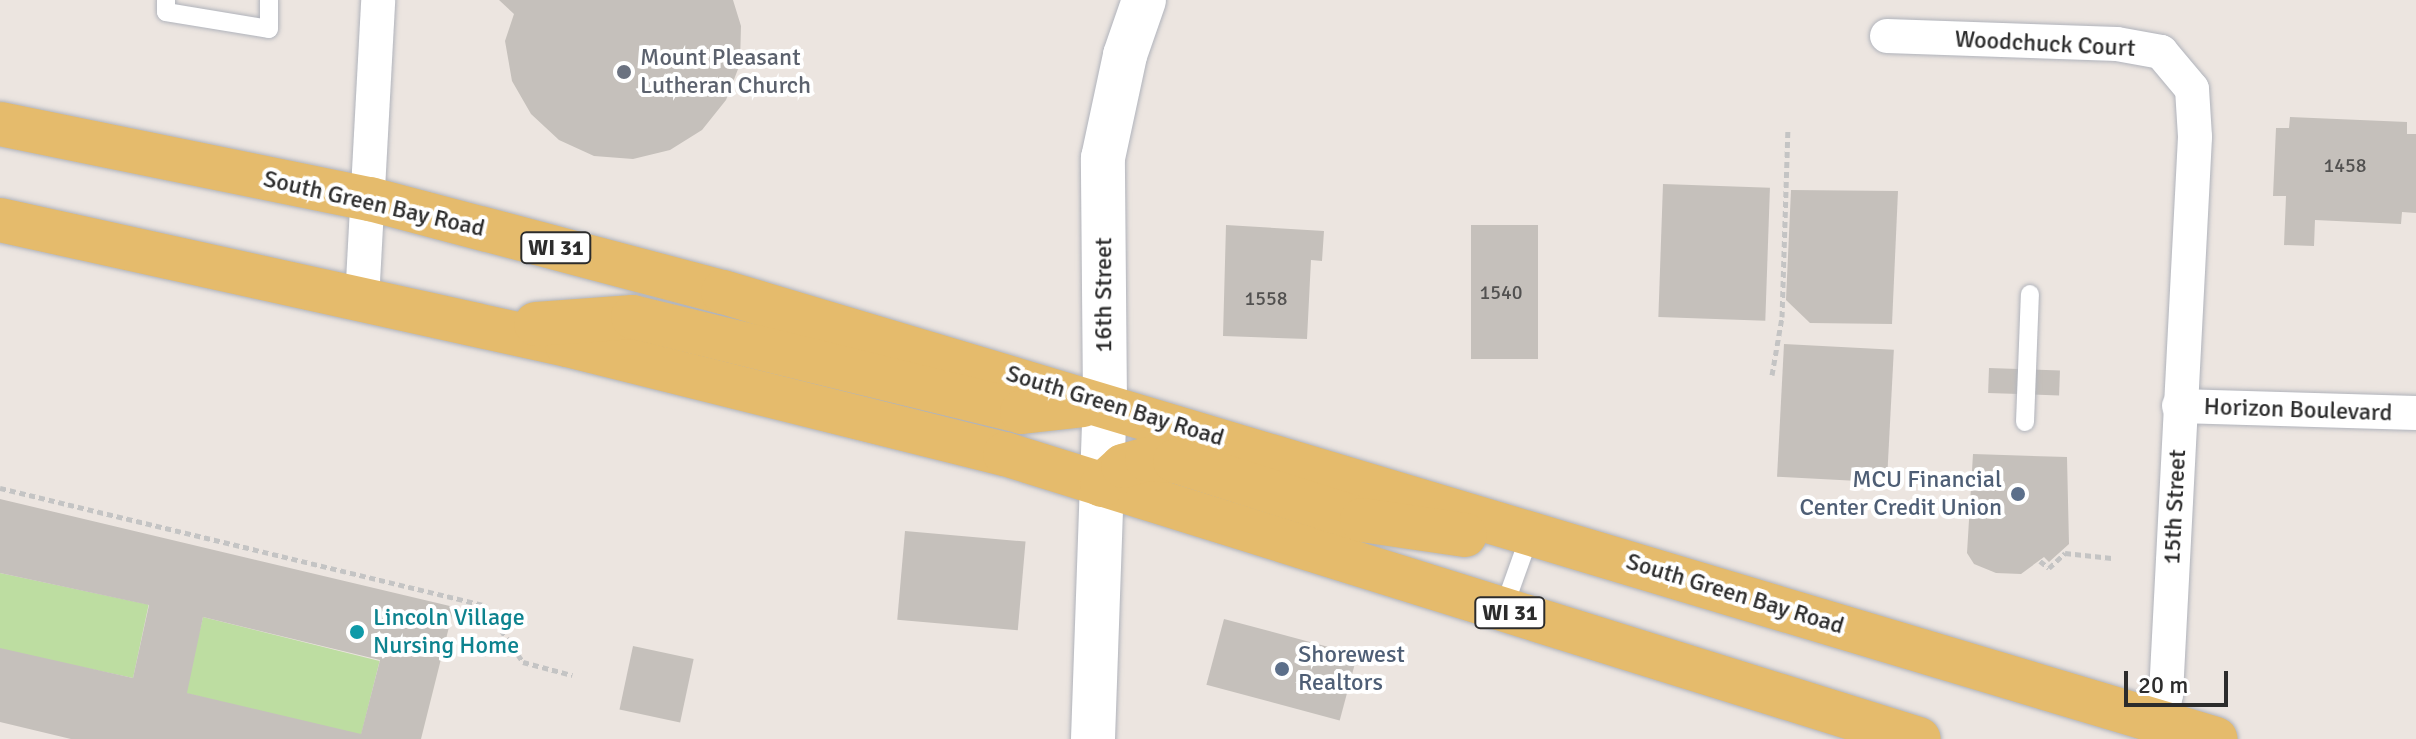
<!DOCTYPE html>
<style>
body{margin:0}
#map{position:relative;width:2416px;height:739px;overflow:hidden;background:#ece5e0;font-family:Signika,sans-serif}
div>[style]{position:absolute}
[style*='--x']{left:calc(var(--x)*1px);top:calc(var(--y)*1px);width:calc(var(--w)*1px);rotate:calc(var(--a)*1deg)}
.green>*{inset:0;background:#bddda1;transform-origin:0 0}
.building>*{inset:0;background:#c5c0bb;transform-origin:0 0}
.path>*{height:5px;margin-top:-2.5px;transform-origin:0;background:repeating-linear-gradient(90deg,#c4c4c4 0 6px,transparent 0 10px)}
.roads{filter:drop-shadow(0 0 2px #b0b3bb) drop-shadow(0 0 2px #b0b3bb)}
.lane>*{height:18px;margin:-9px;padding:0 9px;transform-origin:9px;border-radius:9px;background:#fff}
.street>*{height:34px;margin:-17px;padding:0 17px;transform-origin:17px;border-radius:17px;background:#fff}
.secondary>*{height:44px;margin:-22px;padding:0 22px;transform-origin:22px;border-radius:22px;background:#fff}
.primary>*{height:44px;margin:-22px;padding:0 22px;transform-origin:22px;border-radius:22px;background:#e5bb6c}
.dots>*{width:22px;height:22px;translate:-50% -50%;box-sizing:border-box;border:4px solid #fff;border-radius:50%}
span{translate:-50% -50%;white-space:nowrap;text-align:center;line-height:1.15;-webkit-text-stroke:8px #fff;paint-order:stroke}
.number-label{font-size:20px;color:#525150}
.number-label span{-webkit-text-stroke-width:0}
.shield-label span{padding:2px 6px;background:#fff;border:2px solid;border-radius:6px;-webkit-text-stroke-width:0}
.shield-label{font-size:22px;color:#2c2c2c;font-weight:700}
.street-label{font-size:24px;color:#2c2c2c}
.worship-label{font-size:24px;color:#5b616d}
.left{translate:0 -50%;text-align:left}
.service-label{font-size:24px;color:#4e5e75}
.right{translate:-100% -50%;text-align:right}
.culture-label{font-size:24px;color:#0d838f}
.scale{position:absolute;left:2124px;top:671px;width:104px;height:36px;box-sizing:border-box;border:4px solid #2c2c2c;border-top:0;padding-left:10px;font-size:24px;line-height:28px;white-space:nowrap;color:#2c2c2c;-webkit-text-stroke:6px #fff;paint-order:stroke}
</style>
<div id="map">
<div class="green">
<div style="left:0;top:573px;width:152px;height:75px;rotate:12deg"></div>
<div style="left:203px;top:617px;width:182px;height:78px;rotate:14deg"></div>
</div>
<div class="building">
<div style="clip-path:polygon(499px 0,733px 0,741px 26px,740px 64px,726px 100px,702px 130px,670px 150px,633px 159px,594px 156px,559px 140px,531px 114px,512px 81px,505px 41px,514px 14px)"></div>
<div style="clip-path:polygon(2290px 117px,2407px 122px,2407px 134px,2416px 134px,2416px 213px,2402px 212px,2401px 224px,2315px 220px,2314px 246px,2284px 245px,2286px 196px,2273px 196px,2276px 128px,2289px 128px)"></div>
<div style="left:1663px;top:184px;width:107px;height:133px;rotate:2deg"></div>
<div style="clip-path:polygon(1791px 190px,1898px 191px,1892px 324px,1810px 323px,1786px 300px)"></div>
<div style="clip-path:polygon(1226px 225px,1324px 231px,1322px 261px,1311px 260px,1307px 339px,1223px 336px)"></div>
<div style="left:1471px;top:225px;width:67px;height:134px"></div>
<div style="left:1784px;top:344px;width:110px;height:133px;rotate:3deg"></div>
<div style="left:1989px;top:368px;width:71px;height:25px;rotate:2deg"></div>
<div style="clip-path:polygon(1973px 454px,2067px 457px,2069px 544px,2049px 562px,2044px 557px,2021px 574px,1996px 573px,1974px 564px,1967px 553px)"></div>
<div style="clip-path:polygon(evenodd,0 499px,454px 607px,421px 739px,71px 739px,0 722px,0 648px,133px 678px,149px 605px,0 573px,0 499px,203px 617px,380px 660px,361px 734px,187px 693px,203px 617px)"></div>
<div style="left:905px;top:531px;width:121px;height:89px;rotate:5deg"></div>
<div style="left:1224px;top:619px;width:138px;height:68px;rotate:15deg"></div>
<div style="left:633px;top:646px;width:62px;height:65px;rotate:12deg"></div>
</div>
<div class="path">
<div style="--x:1772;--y:375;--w:59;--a:-80.2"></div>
<div style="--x:1782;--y:317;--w:186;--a:-88.2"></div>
<div style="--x:0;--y:488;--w:498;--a:13.6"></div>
<div style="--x:484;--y:605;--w:69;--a:55.6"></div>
<div style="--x:523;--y:662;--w:51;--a:14.9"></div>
<div style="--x:2040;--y:561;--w:11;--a:38"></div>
<div style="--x:2049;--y:568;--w:22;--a:-43"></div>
<div style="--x:2065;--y:553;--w:47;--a:6.1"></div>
</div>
<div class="roads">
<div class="lane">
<div style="--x:166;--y:0;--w:12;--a:90"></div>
<div style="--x:166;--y:12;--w:104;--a:9.4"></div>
<div style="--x:269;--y:29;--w:29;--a:-90"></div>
<div style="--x:2025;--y:422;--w:128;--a:-87.8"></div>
<div style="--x:1503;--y:610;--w:83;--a:-70.3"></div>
</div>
<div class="street">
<div style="--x:1887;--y:36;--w:230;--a:2"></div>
<div style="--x:2117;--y:44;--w:45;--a:10.3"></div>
<div style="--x:2161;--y:52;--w:48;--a:50"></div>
<div style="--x:2192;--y:89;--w:48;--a:86.4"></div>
<div style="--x:2195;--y:137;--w:558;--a:92.98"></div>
<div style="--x:2166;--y:694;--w:46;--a:100.1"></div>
<div style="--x:362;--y:300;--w:300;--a:-86.9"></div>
<div style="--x:2179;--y:406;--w:237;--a:1.7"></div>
</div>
<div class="secondary">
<div style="--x:1093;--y:739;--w:336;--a:-88"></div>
<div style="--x:1105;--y:403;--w:245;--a:-90.5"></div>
<div style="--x:1103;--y:158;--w:105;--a:-77.9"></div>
<div style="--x:1125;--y:55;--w:58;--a:-70.9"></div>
</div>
<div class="primary">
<div style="--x:0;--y:124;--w:378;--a:11.5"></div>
<div style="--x:370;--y:199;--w:365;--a:14.8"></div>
<div style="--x:723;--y:292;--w:1558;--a:16.67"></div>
<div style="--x:0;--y:220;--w:581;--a:12.43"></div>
<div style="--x:567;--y:345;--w:451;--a:14"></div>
<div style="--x:1005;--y:454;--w:957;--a:17.32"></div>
<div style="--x:536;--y:324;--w:97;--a:-4.1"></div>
<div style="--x:633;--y:317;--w:400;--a:13.7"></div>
<div style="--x:1022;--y:412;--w:61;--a:-6.5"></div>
<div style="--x:1102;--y:485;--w:28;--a:-42"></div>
<div style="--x:1123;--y:466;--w:25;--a:-16"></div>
<div style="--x:1147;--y:459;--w:28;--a:4"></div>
<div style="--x:1175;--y:461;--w:196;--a:17.5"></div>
<div style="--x:1362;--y:520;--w:104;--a:8.3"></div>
</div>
</div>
<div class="dots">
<div style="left:624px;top:72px;background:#6b7280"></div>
<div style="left:2018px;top:494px;background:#5c6f8a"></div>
<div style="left:357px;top:632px;background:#0f9aa8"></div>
<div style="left:1282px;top:669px;background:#5c6f8a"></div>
</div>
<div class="number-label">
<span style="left:2345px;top:165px">1458</span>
<span style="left:1501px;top:292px">1540</span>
<span style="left:1266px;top:298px">1558</span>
</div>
<div class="shield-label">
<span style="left:556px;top:248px">WI 31</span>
<span style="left:1510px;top:613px">WI 31</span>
</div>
<div class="street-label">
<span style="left:2045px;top:44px;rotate:3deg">Woodchuck Court</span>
<span style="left:374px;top:204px;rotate:13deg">South Green Bay Road</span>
<span style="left:1104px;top:295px;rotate:-90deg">16th Street</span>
<span style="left:1115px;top:406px;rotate:17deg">South Green Bay Road</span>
<span style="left:2298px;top:410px;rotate:2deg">Horizon Boulevard</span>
<span style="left:2175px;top:507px;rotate:-87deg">15th Street</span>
<span style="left:1735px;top:594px;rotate:17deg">South Green Bay Road</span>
</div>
<div class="worship-label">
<span class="left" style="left:640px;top:72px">Mount Pleasant<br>Lutheran Church</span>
</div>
<div class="service-label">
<span class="right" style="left:2002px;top:494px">MCU Financial<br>Center Credit Union</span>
<span class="left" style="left:1298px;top:669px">Shorewest<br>Realtors</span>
</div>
<div class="culture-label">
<span class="left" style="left:373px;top:632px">Lincoln Village<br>Nursing Home</span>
</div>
<div class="scale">20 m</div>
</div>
